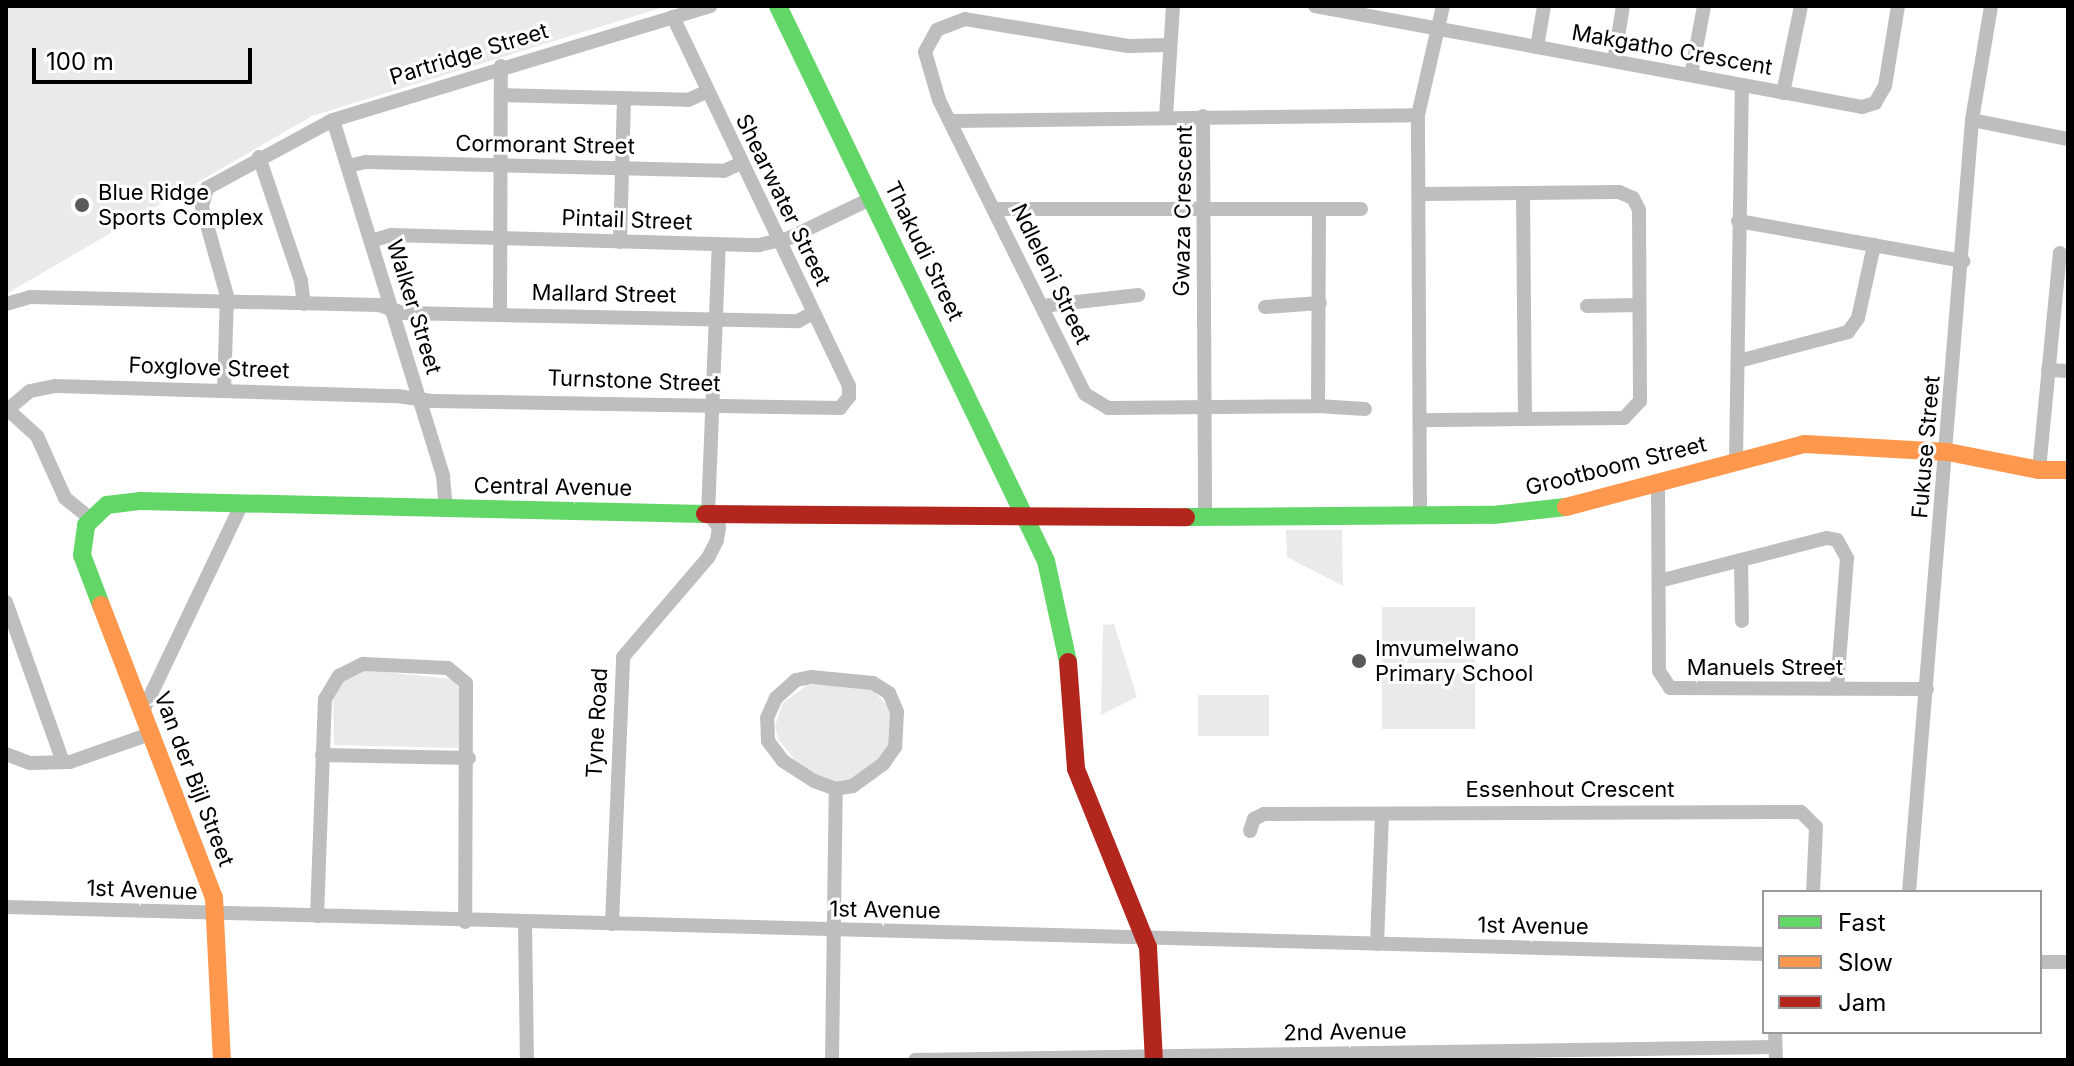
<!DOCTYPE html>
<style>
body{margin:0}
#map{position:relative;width:2074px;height:1066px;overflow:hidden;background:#fff;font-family:Inter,sans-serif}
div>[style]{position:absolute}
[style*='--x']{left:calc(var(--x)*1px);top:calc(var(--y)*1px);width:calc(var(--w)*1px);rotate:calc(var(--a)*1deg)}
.green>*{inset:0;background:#eaeaea;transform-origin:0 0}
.street>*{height:14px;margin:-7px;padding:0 7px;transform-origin:7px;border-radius:7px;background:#bebebe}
.fast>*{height:18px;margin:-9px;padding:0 9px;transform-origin:9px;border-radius:9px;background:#63d668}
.slow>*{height:18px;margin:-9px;padding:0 9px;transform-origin:9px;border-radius:9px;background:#ff974d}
.jam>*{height:18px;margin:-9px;padding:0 9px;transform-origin:9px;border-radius:9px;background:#b3261e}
.dots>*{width:22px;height:22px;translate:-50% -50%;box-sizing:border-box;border:4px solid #fff;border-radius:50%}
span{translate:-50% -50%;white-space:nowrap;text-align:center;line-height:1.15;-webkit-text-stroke:6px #fff;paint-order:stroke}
.street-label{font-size:22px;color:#000}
.poi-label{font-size:22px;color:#000}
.left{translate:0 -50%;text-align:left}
.frame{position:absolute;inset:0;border:8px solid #000;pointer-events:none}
.legend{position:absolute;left:1762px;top:890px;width:280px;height:144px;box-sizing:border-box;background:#fff;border:2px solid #999;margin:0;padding:10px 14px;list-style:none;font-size:24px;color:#000}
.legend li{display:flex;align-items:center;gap:16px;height:40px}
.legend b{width:40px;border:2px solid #999}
.scale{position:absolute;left:32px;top:48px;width:220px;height:36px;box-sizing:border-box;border:4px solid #000;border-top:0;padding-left:10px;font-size:24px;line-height:28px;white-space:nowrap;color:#000;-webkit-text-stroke:6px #fff;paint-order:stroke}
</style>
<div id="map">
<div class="green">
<div style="clip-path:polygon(6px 6px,667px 6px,312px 116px,6px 294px)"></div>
<div style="clip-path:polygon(1286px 530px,1342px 530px,1343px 586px,1287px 557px)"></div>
<div style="left:1382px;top:607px;width:93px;height:56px"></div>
<div style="clip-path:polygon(1114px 624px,1137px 697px,1101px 715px,1103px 625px)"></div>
<div style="clip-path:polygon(365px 670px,452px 679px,462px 692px,458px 748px,334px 745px,333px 696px,344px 680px)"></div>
<div style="left:1382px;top:673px;width:93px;height:56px"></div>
<div style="clip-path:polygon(807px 685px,869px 686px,890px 709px,893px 738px,881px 757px,845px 784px,825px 780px,794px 759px,778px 739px,775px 726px,783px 703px)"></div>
<div style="left:1269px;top:695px;width:41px;height:71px;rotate:90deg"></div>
</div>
<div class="street">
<div style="--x:1315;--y:6;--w:556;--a:10.46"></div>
<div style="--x:1862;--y:107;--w:14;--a:-17"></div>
<div style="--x:1875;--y:103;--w:20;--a:-60"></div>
<div style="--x:1885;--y:86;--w:81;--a:-80.8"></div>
<div style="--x:1168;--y:45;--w:40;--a:178.6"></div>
<div style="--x:1128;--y:46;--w:165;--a:-170.6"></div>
<div style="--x:965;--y:19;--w:30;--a:159"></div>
<div style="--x:937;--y:30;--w:25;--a:119"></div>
<div style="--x:925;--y:52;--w:50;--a:73.7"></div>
<div style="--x:939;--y:100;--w:328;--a:63.6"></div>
<div style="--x:1085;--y:394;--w:27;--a:31"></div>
<div style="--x:1108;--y:408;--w:210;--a:-0.5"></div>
<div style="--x:1318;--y:406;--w:197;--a:-89.7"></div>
<div style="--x:1537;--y:47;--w:42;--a:-80.3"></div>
<div style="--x:1614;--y:61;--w:56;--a:-80.7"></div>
<div style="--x:1691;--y:75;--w:70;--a:-79.3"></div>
<div style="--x:1783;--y:93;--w:89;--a:-78.3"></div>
<div style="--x:503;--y:95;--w:185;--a:1.5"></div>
<div style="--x:688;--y:100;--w:20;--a:-24"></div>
<div style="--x:1203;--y:116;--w:402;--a:89.7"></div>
<div style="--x:1166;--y:117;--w:111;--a:-86.4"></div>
<div style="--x:333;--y:120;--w:373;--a:72.8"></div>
<div style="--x:443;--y:476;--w:32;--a:85"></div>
<div style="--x:1972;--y:120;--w:98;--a:11.2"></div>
<div style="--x:951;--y:121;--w:467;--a:-0.7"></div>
<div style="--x:259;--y:157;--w:131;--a:71.3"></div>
<div style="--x:301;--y:281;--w:23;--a:83"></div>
<div style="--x:348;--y:166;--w:18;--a:-13"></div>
<div style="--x:366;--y:162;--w:358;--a:1.4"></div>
<div style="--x:724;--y:171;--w:19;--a:-25"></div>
<div style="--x:1523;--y:193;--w:226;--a:89.5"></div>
<div style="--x:1420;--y:194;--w:199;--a:-0.6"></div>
<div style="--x:1619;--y:192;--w:15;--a:23"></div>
<div style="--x:1633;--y:198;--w:13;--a:63"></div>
<div style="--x:1639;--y:210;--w:191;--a:89.7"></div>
<div style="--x:1640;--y:401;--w:23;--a:133"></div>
<div style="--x:1624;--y:418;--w:203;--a:179.4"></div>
<div style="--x:995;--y:209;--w:366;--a:0"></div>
<div style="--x:1738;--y:221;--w:229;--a:10.1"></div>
<div style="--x:371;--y:241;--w:21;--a:-17"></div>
<div style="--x:391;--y:235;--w:368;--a:1.6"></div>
<div style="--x:759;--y:245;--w:31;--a:-13"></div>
<div style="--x:789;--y:238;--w:92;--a:-25.7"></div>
<div style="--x:620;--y:242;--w:143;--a:-88.4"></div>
<div style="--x:6;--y:304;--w:25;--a:-16"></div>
<div style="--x:30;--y:297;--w:349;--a:1.3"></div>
<div style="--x:379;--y:305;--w:26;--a:18"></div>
<div style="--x:404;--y:313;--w:394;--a:1.2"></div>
<div style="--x:798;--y:321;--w:17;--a:-28"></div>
<div style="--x:1042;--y:306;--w:97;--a:-6.5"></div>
<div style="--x:1587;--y:306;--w:52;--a:-1.1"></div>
<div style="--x:1265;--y:307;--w:55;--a:-4.2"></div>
<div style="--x:500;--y:314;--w:248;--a:-89.8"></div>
<div style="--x:1739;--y:361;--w:113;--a:-14.9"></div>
<div style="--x:1848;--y:332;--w:17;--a:-54"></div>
<div style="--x:1858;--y:318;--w:75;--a:-77.6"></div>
<div style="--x:2048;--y:370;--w:20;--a:3"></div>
<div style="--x:224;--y:391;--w:95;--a:-88.2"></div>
<div style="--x:227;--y:296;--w:92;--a:-105.7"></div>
<div style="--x:202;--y:207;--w:20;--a:-75"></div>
<div style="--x:207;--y:188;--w:143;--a:-28.4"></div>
<div style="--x:333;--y:120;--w:394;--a:-16.8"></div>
<div style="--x:1318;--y:406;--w:47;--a:3.7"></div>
<div style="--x:6;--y:408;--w:42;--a:42.1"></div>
<div style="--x:37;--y:436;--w:68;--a:65.7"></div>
<div style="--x:65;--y:498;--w:32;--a:39"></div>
<div style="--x:6;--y:411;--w:31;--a:-40"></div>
<div style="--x:30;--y:391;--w:25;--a:-11"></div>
<div style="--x:55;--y:386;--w:342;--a:1.7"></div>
<div style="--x:397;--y:396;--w:35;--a:8"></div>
<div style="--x:432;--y:401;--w:408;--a:1"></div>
<div style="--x:840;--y:408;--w:14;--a:-51"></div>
<div style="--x:849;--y:397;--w:11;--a:-90"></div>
<div style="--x:849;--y:386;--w:409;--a:-115.5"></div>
<div style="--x:1736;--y:460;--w:375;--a:-89.1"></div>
<div style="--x:2039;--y:470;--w:218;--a:-84.5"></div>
<div style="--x:1658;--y:482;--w:189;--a:89.7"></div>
<div style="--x:1659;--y:671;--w:20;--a:57"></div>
<div style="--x:1670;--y:688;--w:257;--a:0.2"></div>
<div style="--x:1420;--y:515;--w:400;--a:-90.3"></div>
<div style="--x:1418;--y:115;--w:112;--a:-77.1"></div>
<div style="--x:1741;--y:560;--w:61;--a:89.1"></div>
<div style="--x:1659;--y:581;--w:173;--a:-14.4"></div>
<div style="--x:1827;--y:538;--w:10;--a:11"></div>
<div style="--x:1837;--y:540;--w:21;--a:61"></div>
<div style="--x:1847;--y:558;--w:131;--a:94.4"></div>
<div style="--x:6;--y:602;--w:170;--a:70.4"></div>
<div style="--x:811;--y:677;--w:62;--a:5.5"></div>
<div style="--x:873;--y:683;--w:19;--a:32"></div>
<div style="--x:889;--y:693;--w:21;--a:67"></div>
<div style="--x:897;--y:712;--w:35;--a:93"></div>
<div style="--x:895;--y:747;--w:21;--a:125"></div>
<div style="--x:883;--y:764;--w:37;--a:144"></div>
<div style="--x:853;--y:786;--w:17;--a:170"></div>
<div style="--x:836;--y:789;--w:23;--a:-160"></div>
<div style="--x:814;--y:781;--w:37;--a:-147"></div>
<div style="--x:783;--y:761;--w:25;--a:-127"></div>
<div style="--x:768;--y:741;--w:23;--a:-92"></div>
<div style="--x:767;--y:718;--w:22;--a:-66"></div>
<div style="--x:776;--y:698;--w:27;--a:-42"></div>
<div style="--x:796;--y:680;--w:15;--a:-11"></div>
<div style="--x:143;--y:711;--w:230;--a:-64.5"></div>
<div style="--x:6;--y:754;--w:26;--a:21"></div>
<div style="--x:30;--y:763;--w:40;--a:-1.4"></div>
<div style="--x:70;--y:762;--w:85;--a:-19.3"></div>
<div style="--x:322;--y:755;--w:147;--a:1.2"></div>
<div style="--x:1250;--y:831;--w:13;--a:-72"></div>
<div style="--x:1254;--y:819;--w:11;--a:-27"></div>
<div style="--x:1264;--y:814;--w:537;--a:-0.21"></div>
<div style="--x:1801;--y:812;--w:21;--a:45"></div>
<div style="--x:1816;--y:827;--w:65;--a:92.6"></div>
<div style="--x:1909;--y:892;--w:775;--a:-85.33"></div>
<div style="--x:1972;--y:120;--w:116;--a:-80.5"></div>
<div style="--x:6;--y:907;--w:1759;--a:1.53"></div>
<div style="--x:317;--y:916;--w:217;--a:-87.9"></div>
<div style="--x:325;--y:699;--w:27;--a:-59"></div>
<div style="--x:339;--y:676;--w:27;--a:-27"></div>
<div style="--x:363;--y:664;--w:85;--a:2.7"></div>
<div style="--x:448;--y:668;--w:23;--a:40"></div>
<div style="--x:466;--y:683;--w:239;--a:90.2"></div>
<div style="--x:525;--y:923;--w:137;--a:89.2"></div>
<div style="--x:612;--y:924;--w:267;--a:-87.6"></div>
<div style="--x:623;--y:657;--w:130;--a:-49.4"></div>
<div style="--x:708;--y:558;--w:20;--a:-63"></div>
<div style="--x:717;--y:540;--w:13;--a:-81"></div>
<div style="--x:719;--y:527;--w:17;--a:-130"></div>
<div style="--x:708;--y:514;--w:269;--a:-87.7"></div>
<div style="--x:1377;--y:944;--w:130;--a:-87.8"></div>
<div style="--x:2040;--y:962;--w:28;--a:0"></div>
<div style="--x:1775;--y:1032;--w:28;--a:88"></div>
<div style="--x:832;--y:1060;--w:271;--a:-89.2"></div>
<div style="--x:915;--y:1060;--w:860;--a:-0.87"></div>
</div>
<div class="fast">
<div style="--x:778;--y:6;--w:616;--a:64.22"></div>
<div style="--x:1046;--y:561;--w:103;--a:77.7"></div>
<div style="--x:1186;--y:517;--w:307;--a:-0.4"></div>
<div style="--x:1493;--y:515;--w:73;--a:-6.3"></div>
<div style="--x:101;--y:605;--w:53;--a:-110.8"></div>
<div style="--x:82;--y:555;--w:30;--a:-82"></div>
<div style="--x:86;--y:525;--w:29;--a:-44"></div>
<div style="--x:107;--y:505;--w:34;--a:-7"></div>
<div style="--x:141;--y:501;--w:564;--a:1.32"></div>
</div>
<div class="slow">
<div style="--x:1566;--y:507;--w:247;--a:-14.8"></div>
<div style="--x:1805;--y:444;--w:143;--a:3.2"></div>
<div style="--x:1948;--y:452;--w:93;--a:11.2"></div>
<div style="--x:2039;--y:470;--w:29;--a:0"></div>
<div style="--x:101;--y:605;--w:314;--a:68.9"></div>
<div style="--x:214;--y:898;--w:162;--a:87.2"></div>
</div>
<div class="jam">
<div style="--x:705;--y:514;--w:481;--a:0.4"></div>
<div style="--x:1068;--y:662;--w:107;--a:85.7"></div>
<div style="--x:1076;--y:769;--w:192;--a:68"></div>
<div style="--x:1148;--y:947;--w:113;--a:87"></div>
</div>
<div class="dots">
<div style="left:82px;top:205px;background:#595959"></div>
<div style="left:1359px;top:661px;background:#595959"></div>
</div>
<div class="street-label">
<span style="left:1672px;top:50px;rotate:10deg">Makgatho Crescent</span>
<span style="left:469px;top:54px;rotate:-17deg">Partridge Street</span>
<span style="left:545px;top:145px;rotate:1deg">Cormorant Street</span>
<span style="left:783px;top:200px;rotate:64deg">Shearwater Street</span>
<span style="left:1183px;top:211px;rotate:-89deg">Gwaza Crescent</span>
<span style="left:627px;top:220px;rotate:2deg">Pintail Street</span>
<span style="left:924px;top:251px;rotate:64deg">Thakudi Street</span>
<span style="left:1051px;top:274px;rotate:64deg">Ndleleni Street</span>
<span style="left:604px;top:294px;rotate:1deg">Mallard Street</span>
<span style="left:414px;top:307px;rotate:73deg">Walker Street</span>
<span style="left:209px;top:368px;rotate:2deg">Foxglove Street</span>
<span style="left:634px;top:381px;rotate:2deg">Turnstone Street</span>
<span style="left:1926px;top:447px;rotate:-85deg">Fukuse Street</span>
<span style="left:1616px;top:466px;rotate:-14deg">Grootboom Street</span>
<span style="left:553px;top:487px;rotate:1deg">Central Avenue</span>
<span style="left:1765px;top:668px">Manuels Street</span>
<span style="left:597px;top:723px;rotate:-87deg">Tyne Road</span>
<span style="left:194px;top:779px;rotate:69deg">Van der Bijl Street</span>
<span style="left:1570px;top:790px">Essenhout Crescent</span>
<span style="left:142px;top:890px;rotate:2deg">1st Avenue</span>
<span style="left:885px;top:910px;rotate:1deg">1st Avenue</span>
<span style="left:1533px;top:926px;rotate:1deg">1st Avenue</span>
<span style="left:1345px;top:1032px;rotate:-1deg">2nd Avenue</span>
</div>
<div class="poi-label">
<span class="left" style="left:98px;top:205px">Blue Ridge<br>Sports Complex</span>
<span class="left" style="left:1375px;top:661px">Imvumelwano<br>Primary School</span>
</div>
<div class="frame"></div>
<ul class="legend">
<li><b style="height:10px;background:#63d668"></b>Fast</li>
<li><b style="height:10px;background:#ff974d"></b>Slow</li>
<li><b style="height:10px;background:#b3261e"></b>Jam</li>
</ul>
<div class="scale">100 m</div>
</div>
